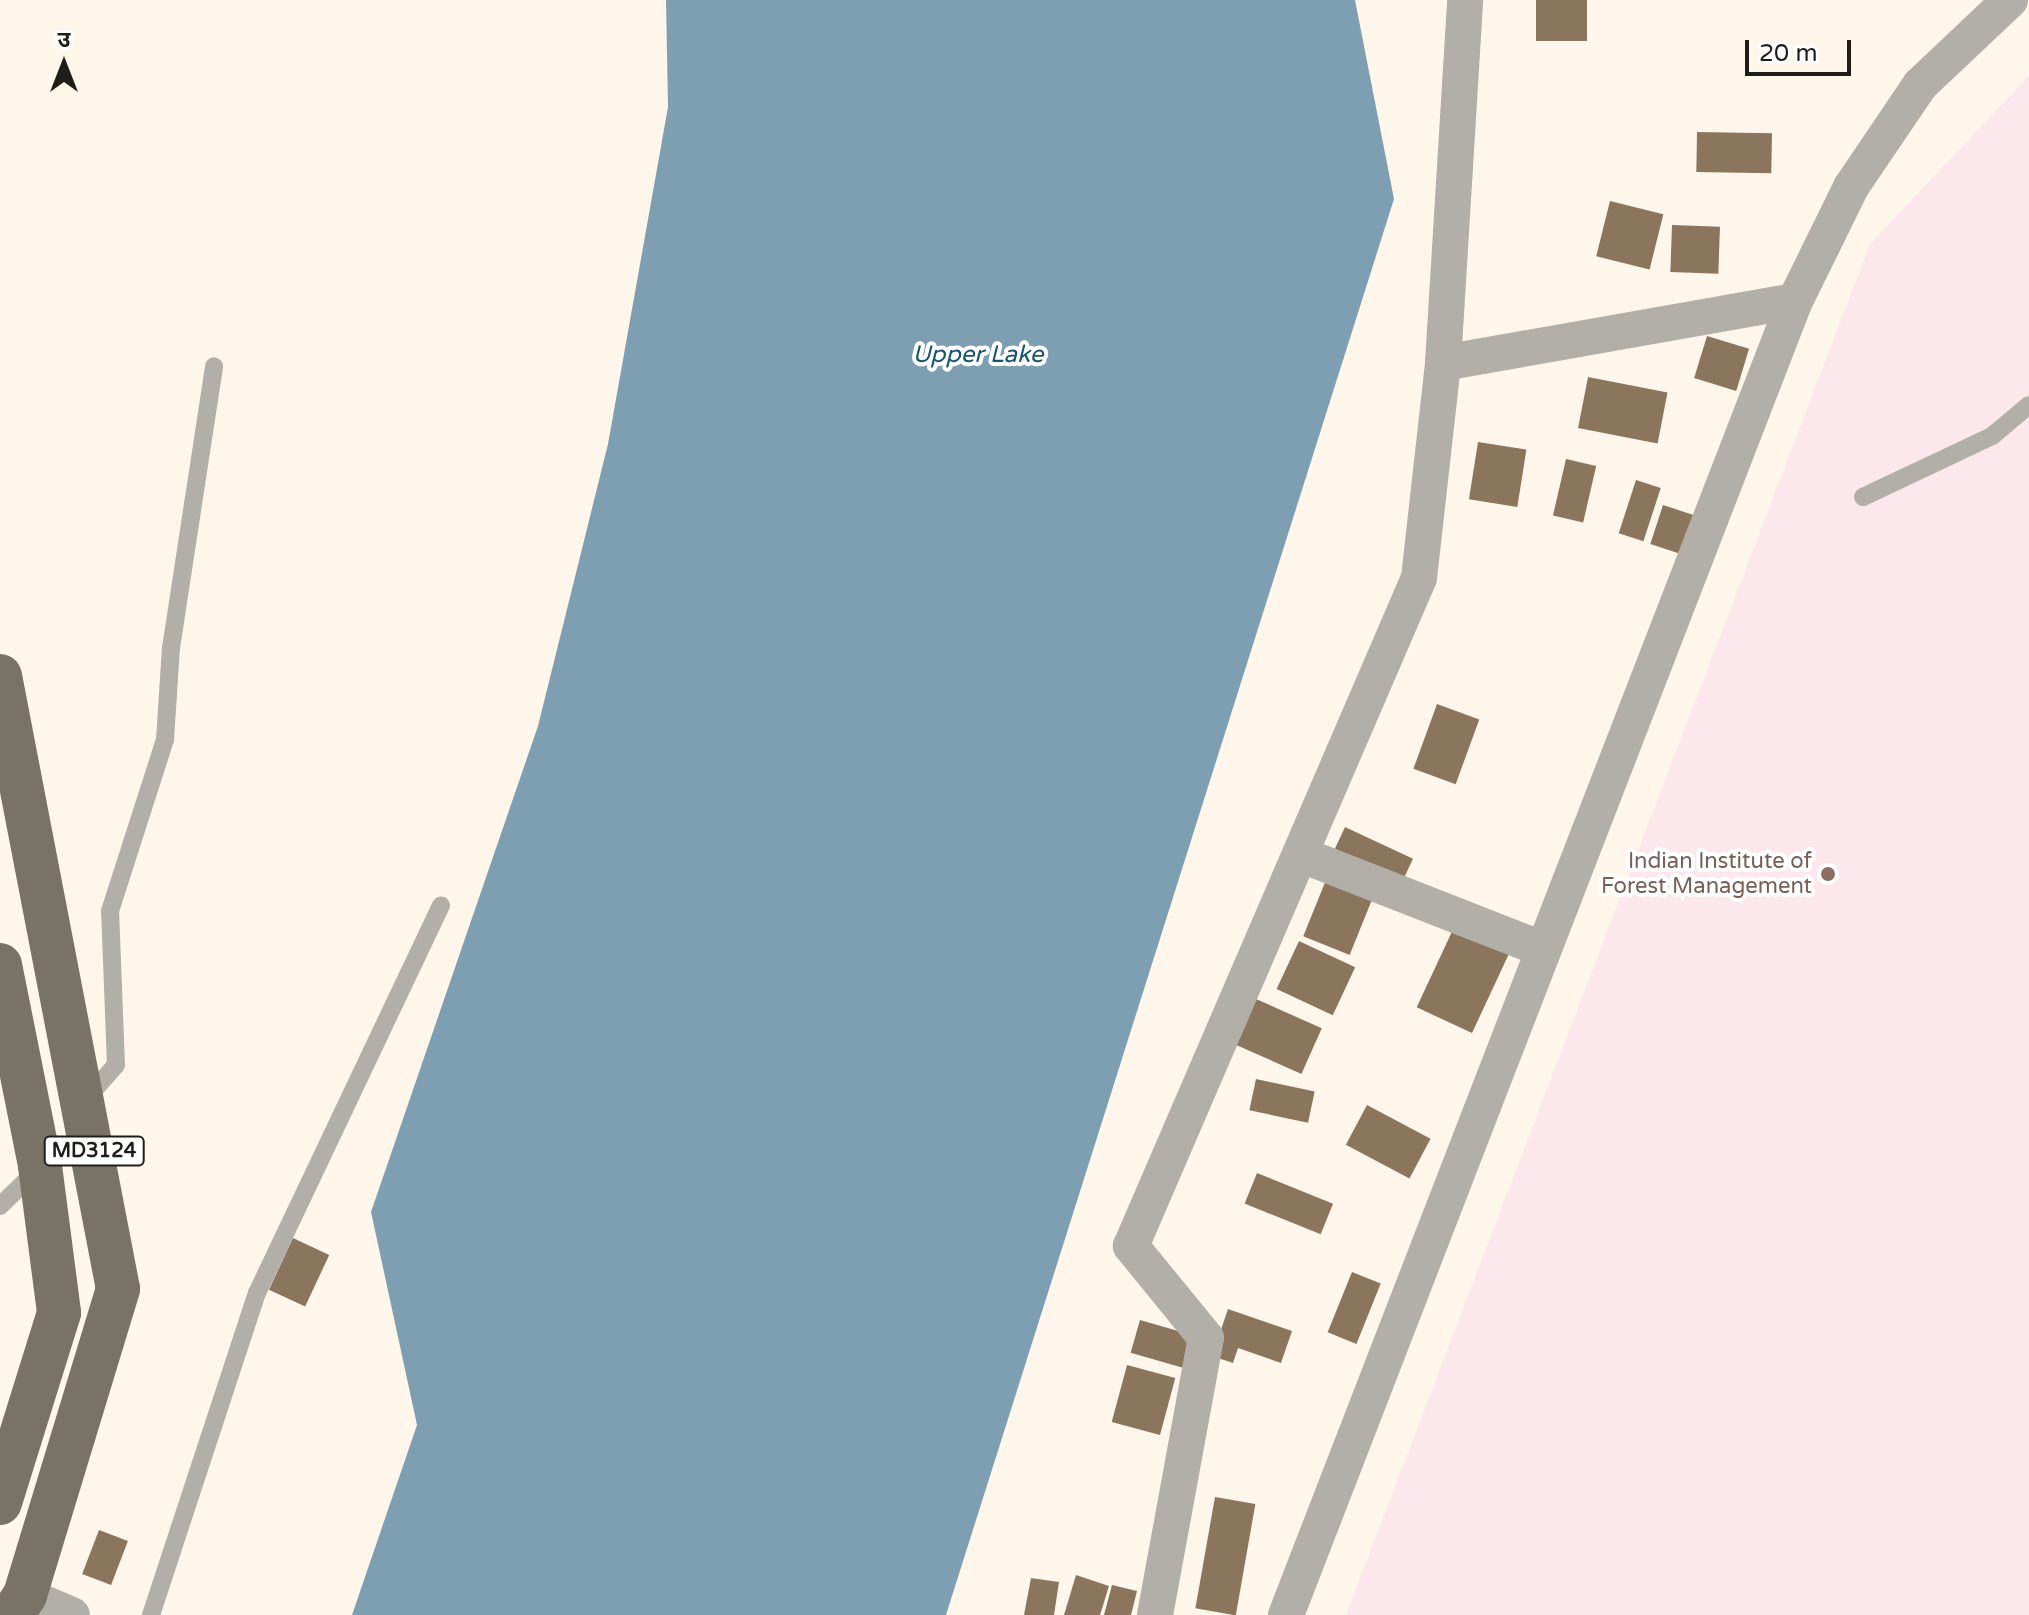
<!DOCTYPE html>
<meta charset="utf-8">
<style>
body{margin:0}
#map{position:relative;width:2029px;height:1615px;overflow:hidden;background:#fff6eb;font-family:"Varela Round","Noto Sans Devanagari",sans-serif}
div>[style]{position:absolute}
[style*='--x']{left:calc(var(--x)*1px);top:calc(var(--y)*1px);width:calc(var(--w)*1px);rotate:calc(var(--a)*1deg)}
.education>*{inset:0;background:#fce7ed}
.water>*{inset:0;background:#7e9fb1}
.building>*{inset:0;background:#8c755d;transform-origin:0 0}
.lane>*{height:18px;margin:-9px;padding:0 9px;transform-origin:9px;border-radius:9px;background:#b2aea8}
.street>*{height:36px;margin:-18px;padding:0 18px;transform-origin:18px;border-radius:18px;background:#b2aea8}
.primary>*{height:44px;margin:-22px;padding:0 22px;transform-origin:22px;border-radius:22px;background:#787267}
.dots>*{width:22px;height:22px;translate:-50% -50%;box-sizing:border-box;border:4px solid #fff;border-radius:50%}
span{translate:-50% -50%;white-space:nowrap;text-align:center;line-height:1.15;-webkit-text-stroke:8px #fff;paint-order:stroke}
.shield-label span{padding:2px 6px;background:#fff;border:2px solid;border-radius:6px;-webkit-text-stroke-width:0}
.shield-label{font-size:20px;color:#201c18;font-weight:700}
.education-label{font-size:22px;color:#785e54}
.right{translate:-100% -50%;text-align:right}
.water-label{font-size:24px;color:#16546f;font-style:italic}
.north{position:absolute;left:24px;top:24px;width:80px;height:80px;-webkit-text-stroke:6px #fff;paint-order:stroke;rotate:0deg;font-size:22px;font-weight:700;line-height:32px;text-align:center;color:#201c18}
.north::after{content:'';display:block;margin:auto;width:28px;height:36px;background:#201c18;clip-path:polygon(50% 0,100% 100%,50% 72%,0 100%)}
.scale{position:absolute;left:1745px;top:40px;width:106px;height:36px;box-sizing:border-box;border:4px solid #201c18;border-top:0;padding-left:10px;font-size:24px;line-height:28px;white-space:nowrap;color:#201c18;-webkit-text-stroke:6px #fff;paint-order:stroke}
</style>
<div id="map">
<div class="education">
<div style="clip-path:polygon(2029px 76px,2029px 1615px,1346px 1615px,1870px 244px)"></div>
</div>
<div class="water">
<div style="clip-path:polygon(666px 0,1355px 0,1394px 199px,946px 1615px,352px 1615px,417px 1425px,371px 1212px,538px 726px,608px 444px,668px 107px)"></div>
</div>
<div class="building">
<div style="left:1536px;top:0;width:51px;height:41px"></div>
<div style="left:1697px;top:132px;width:75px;height:40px;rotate:1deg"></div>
<div style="left:1610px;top:201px;width:55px;height:57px;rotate:14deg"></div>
<div style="left:1672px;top:225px;width:48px;height:47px;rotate:2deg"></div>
<div style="left:1707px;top:336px;width:44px;height:44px;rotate:17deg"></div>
<div style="left:1588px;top:377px;width:81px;height:52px;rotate:11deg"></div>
<div style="left:1478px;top:442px;width:49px;height:58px;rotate:9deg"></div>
<div style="left:1566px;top:459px;width:31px;height:58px;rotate:13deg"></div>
<div style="left:1636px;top:480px;width:26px;height:56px;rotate:18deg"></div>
<div style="left:1663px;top:505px;width:32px;height:41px;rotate:18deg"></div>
<div style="left:1437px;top:704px;width:45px;height:69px;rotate:20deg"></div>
<div style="left:1345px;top:827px;width:75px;height:36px;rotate:25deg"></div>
<div style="left:1328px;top:875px;width:50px;height:66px;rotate:22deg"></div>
<div style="left:1456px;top:923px;width:61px;height:93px;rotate:25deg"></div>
<div style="left:1299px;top:941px;width:62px;height:53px;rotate:25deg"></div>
<div style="left:1256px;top:999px;width:72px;height:50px;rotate:24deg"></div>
<div style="left:1256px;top:1079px;width:60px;height:32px;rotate:12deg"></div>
<div style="left:1367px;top:1105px;width:72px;height:45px;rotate:28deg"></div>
<div style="left:1257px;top:1173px;width:82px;height:33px;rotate:22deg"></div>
<div style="left:293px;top:1238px;width:40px;height:57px;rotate:25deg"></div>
<div style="left:1352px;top:1272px;width:31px;height:65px;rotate:22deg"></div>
<div style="clip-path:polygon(1228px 1309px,1292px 1331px,1281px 1363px,1238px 1348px,1233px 1363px,1212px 1356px)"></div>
<div style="left:1140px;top:1320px;width:57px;height:34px;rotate:16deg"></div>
<div style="left:1127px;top:1365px;width:50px;height:59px;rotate:15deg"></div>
<div style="left:1215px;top:1497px;width:41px;height:113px;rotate:10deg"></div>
<div style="left:99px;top:1530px;width:31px;height:47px;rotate:21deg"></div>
<div style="clip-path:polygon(1076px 1575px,1109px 1586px,1100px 1615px,1064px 1615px)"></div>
<div style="clip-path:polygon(1031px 1578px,1059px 1582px,1054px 1615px,1024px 1615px)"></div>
<div style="clip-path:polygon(1112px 1585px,1137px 1591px,1131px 1615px,1104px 1615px)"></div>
</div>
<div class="lane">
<div style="--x:1863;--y:497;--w:143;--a:-25.3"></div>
<div style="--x:1992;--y:436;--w:48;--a:-40"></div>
<div style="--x:86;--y:1099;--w:45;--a:-48.6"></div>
<div style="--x:116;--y:1065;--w:154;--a:-92.2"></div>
<div style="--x:110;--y:911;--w:180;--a:-72.2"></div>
<div style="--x:165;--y:740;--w:92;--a:-86.3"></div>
<div style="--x:171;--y:648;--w:285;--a:-81.3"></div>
<div style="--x:0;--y:1206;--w:53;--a:-44.2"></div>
<div style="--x:151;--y:1615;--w:339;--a:-71.8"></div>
<div style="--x:257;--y:1293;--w:429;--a:-64.6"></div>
</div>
<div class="street">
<div style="--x:1443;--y:363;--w:357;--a:-10"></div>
<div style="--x:1302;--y:855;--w:255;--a:21.4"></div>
<div style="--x:25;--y:1595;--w:51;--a:23.1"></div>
<div style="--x:1155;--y:1615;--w:282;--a:-79.6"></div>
<div style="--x:1206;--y:1338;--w:119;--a:-129.2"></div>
<div style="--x:1131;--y:1246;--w:727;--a:-66.68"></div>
<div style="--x:1419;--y:578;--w:216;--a:-83.6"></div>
<div style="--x:1443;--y:363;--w:364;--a:-86.5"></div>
<div style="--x:1286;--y:1615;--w:1409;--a:-68.83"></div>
<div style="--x:1795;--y:301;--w:127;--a:-63.8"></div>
<div style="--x:1851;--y:187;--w:123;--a:-55.9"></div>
<div style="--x:1920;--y:85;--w:124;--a:-43.4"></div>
</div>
<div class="primary">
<div style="--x:0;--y:676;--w:624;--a:79.1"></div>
<div style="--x:118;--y:1289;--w:320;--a:106.9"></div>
<div style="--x:25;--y:1595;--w:24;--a:123"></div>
<div style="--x:0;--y:965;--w:205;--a:78.7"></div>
<div style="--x:40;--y:1166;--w:148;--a:82.6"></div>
<div style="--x:59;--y:1313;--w:199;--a:107.3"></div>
</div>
<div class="dots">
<div style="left:1828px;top:874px;background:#8d6e63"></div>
</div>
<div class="shield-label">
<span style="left:94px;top:1151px">MD3124</span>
</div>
<div class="education-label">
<span class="right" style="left:1812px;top:874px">Indian Institute of<br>Forest Management</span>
</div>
<div class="water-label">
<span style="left:978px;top:355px">Upper Lake</span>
</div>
<div class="north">उ</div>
<div class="scale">20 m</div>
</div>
